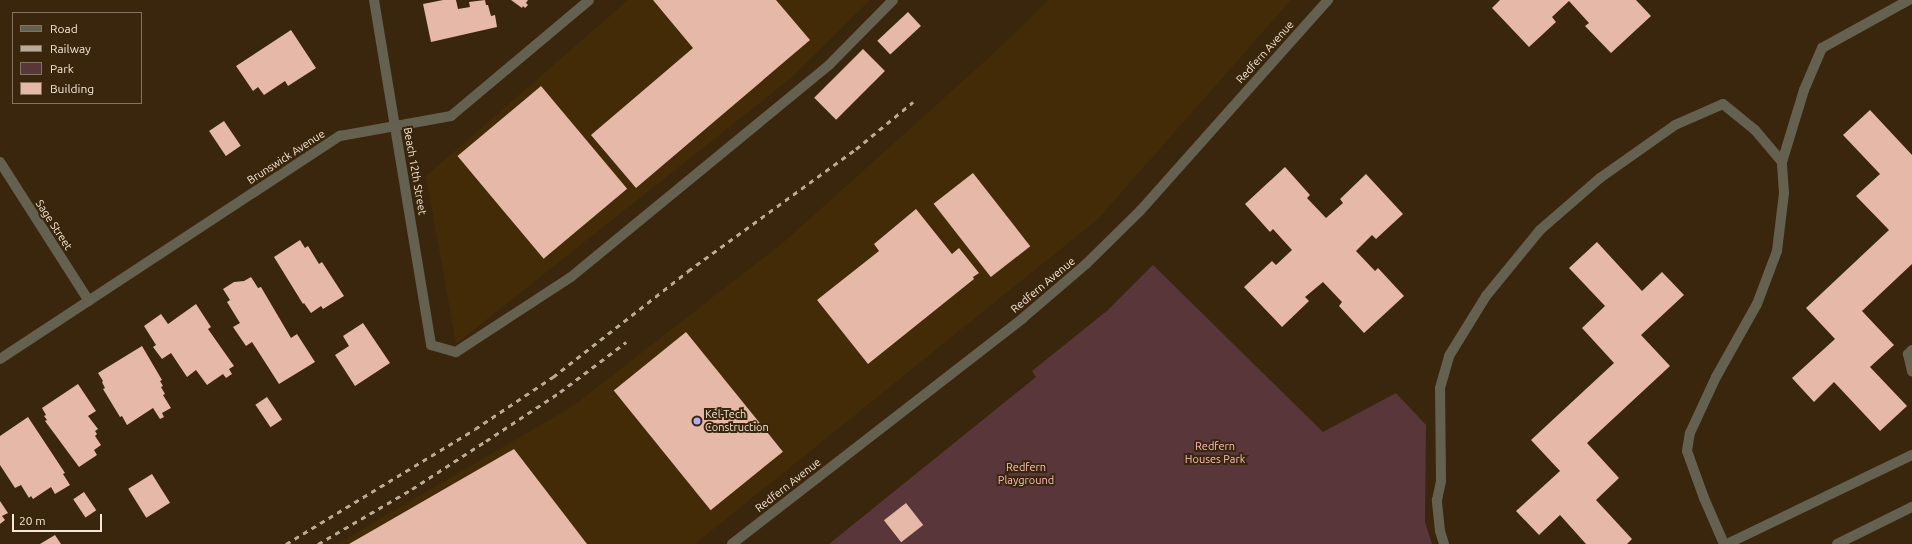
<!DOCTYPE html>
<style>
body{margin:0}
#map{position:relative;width:1912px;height:544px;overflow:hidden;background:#3a260c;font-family:Ubuntu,sans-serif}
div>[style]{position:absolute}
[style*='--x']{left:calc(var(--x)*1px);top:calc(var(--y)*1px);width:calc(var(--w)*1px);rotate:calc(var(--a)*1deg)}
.built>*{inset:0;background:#432b08}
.green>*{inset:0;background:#59363a}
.building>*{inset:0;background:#e5b8a7;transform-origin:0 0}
.service>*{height:10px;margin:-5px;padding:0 5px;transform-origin:5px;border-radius:5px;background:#646150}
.minor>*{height:10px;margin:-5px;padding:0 5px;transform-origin:5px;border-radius:5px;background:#646150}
.tertiary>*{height:10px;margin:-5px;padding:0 5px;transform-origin:5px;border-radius:5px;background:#646150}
.rail>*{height:3px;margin-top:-1.5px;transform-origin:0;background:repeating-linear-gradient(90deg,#baab99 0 5px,transparent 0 10px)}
.dots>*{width:11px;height:11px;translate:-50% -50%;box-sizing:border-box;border:2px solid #3a260c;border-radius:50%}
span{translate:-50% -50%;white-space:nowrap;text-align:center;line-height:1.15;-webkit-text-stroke:4px #3a260c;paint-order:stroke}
.street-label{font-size:11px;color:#f4e7d8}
.poi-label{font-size:11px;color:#f4e7d8}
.left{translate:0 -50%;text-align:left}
.park-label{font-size:11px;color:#fcbfc4}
.legend{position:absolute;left:12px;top:12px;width:130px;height:92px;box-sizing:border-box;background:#3a260c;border:1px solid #84735e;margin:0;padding:5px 7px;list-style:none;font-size:12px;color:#f4e7d8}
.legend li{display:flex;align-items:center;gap:8px;height:20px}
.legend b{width:20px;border:1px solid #84735e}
.scale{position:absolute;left:12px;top:514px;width:90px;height:18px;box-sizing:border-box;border:2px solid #f4e7d8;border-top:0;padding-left:5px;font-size:12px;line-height:14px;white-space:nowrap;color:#f4e7d8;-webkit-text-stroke:3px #3a260c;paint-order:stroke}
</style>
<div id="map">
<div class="built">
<div style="clip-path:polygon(628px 0,870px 0,791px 78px,456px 344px,426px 176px)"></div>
<div style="clip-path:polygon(1048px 0,1291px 0,1098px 219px,695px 544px,337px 544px,573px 406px,785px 241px,994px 53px)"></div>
</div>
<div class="green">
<div style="clip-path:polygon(1153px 265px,1323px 432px,1396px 393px,1426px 425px,1425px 522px,1432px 544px,829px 544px,1036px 377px,1032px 371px,1108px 310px)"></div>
</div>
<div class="building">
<div style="clip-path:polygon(443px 0,456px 0,458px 9px,470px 7px,469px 2px,485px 0,486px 5px,488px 5px,491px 16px,495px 15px,497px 27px,431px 42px,423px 4px)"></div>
<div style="clip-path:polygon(511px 0,528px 0,526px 3px,528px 5px,525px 8px,523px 6px,522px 8px)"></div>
<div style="clip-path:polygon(653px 0,776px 0,810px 40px,636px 188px,591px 135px,693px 48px)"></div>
<div style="clip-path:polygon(1500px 0,1636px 0,1651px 16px,1611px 53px,1585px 26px,1589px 23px,1569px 1px,1552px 17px,1556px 22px,1529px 47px,1492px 8px)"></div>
<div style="left:908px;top:12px;width:19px;height:42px;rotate:47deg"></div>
<div style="clip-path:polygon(291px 30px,316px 68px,288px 86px,285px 81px,264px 95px,258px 87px,253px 91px,236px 66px)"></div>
<div style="left:863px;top:49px;width:31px;height:69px;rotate:45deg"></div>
<div style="left:541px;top:86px;width:134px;height:109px;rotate:50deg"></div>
<div style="clip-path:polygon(1870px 110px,1912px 155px,1912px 264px,1862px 311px,1894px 345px,1870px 367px,1907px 406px,1880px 431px,1834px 382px,1814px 402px,1792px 378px,1835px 339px,1806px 308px,1889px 230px,1856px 196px,1880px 174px,1843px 135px)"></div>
<div style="left:224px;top:121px;width:30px;height:18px;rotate:56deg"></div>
<div style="clip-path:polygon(1285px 167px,1310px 195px,1307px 198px,1326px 218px,1343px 203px,1340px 199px,1366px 174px,1403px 214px,1376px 239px,1372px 235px,1356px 251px,1375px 271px,1378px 268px,1404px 296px,1364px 333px,1339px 306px,1342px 302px,1323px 282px,1305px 297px,1309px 301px,1282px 327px,1244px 287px,1272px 261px,1276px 265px,1292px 250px,1273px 229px,1270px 232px,1245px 204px)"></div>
<div style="left:973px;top:173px;width:93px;height:50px;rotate:52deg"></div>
<div style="clip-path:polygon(916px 209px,952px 254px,959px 248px,979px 273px,973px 277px,974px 279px,868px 364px,817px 300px,879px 251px,874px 244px)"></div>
<div style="clip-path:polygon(300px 240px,305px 248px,308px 246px,319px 264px,322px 262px,344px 296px,323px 309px,321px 306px,311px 313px,304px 303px,303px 304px,274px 257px)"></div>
<div style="clip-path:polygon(1597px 242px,1642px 291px,1662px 272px,1684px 295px,1641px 335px,1670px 366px,1587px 443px,1619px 478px,1596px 500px,1632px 539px,1627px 544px,1586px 544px,1560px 515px,1539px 535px,1516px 511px,1560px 471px,1531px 440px,1614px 363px,1582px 328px,1605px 306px,1569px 268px)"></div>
<div style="clip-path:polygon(251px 277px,258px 288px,261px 287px,291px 338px,297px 334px,315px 362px,279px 384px,252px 342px,246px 346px,233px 327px,240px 323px,227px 302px,230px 300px,223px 289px,234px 282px,244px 281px)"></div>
<div style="clip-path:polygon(196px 304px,211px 327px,208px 329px,234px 366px,229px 369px,232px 374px,226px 378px,223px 374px,207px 385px,196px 370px,187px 377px,171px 353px,162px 359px,153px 347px,156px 345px,144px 326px,161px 314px,168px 324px)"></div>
<div style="clip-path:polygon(363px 323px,390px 363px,355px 386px,335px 355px,349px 346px,343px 336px)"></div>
<div style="left:686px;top:332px;width:154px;height:93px;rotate:51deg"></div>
<div style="clip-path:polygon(142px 346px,162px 380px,160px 381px,163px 386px,161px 387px,165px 394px,163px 395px,171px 408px,162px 413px,164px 417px,160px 419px,153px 408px,127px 425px,122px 416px,120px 417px,103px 389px,105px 388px,102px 382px,103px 381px,98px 373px)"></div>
<div style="clip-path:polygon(78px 384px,96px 411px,88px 416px,98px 429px,95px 431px,97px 434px,95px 436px,101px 445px,94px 450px,97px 455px,79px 467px,45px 421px,47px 420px,44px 416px,46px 415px,42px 408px)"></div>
<div style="left:267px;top:397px;width:27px;height:14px;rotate:56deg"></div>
<div style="clip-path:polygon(28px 417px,65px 473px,63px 474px,70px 485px,55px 494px,51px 487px,33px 499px,31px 496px,29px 498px,21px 485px,15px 488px,0 465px,0 436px)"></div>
<div style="clip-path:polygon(514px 449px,587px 544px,349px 544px)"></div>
<div style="left:152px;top:474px;width:34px;height:28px;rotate:58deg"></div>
<div style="left:84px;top:492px;width:22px;height:13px;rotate:56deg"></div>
<div style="clip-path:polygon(0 501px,8px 513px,2px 516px,5px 520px,0 524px)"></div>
<div style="left:906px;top:503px;width:28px;height:28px;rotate:52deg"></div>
<div style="clip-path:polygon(55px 535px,61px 544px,40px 544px)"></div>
</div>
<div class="service">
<div style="--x:431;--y:345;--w:26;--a:16"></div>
<div style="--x:456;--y:352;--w:137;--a:-33.1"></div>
<div style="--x:571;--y:277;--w:334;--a:-39.4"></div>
<div style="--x:829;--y:65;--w:91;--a:-45.4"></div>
<div style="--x:1912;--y:350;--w:6;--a:135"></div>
<div style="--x:1908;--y:354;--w:18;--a:77"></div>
<div style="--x:1444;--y:544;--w:14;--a:-107"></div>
<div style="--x:1440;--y:531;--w:31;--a:-96"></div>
<div style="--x:1437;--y:500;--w:19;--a:-78"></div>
<div style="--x:1441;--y:481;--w:93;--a:-90.6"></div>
<div style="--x:1440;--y:388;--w:33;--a:-74"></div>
<div style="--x:1449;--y:356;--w:70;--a:-58.3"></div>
<div style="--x:1486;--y:296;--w:85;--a:-50.7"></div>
<div style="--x:1540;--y:230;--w:79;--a:-40.9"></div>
<div style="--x:1600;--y:178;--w:92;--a:-35.2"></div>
<div style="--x:1675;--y:125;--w:52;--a:-23.6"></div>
<div style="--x:1723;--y:104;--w:41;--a:39.1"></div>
<div style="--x:1755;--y:130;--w:42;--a:49.8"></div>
<div style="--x:1724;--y:544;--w:50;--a:-113.5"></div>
<div style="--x:1704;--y:498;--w:50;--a:-109.9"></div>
<div style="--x:1687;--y:451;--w:18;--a:-81"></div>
<div style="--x:1690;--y:433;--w:62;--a:-65.1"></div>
<div style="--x:1716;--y:377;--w:84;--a:-60.7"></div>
<div style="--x:1757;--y:304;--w:57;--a:-69.3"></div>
<div style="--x:1777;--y:251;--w:58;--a:-83.1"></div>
<div style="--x:1784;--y:193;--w:31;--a:-94"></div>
<div style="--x:1782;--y:162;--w:75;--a:-73"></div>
<div style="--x:1804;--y:90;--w:46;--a:-66.8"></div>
<div style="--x:1822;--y:48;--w:99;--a:-28.9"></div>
<div style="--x:1727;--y:544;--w:205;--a:-25.7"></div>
<div style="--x:1837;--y:544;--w:84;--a:-26.3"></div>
</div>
<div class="minor">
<div style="--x:374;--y:0;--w:350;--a:80.6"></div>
<div style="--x:0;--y:162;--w:165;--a:57.4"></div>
<div style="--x:0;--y:359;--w:407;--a:-33.3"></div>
<div style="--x:340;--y:136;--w:113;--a:-10.2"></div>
<div style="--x:451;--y:116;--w:180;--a:-40"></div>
</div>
<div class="tertiary">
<div style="--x:732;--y:544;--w:368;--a:-37.8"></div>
<div style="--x:1023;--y:318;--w:83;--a:-40.6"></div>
<div style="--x:1086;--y:264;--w:76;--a:-44.5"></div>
<div style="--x:1140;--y:211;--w:283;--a:-48.3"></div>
</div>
<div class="rail">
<div style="--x:286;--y:544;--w:221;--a:-31.3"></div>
<div style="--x:475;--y:429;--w:94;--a:-33.7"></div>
<div style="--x:553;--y:377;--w:172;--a:-38.1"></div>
<div style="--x:688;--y:271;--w:208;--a:-36"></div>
<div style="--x:856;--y:149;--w:74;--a:-39.5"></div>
<div style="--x:318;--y:544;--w:109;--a:-30.3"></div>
<div style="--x:412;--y:489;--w:88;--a:-33"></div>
<div style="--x:486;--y:441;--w:89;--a:-33.5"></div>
<div style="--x:560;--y:392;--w:83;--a:-37.1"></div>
</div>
<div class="dots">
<div style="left:697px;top:421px;background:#b0aefa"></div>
</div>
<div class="street-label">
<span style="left:1265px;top:52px;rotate:-48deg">Redfern Avenue</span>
<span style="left:286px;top:157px;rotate:-33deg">Brunswick Avenue</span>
<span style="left:415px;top:171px;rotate:80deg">Beach 12th Street</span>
<span style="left:54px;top:225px;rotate:57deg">Sage Street</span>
<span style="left:1043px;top:285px;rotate:-40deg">Redfern Avenue</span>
<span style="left:788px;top:485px;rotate:-38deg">Redfern Avenue</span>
</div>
<div class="poi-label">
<span class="left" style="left:705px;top:421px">Kel-Tech<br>Construction</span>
</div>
<div class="park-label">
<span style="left:1215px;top:453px">Redfern<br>Houses Park</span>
<span style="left:1026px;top:474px">Redfern<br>Playground</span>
</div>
<ul class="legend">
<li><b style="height:5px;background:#646150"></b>Road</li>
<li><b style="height:5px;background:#baab99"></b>Railway</li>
<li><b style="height:11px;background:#59363a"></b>Park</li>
<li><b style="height:11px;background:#e5b8a7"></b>Building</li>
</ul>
<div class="scale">20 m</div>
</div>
